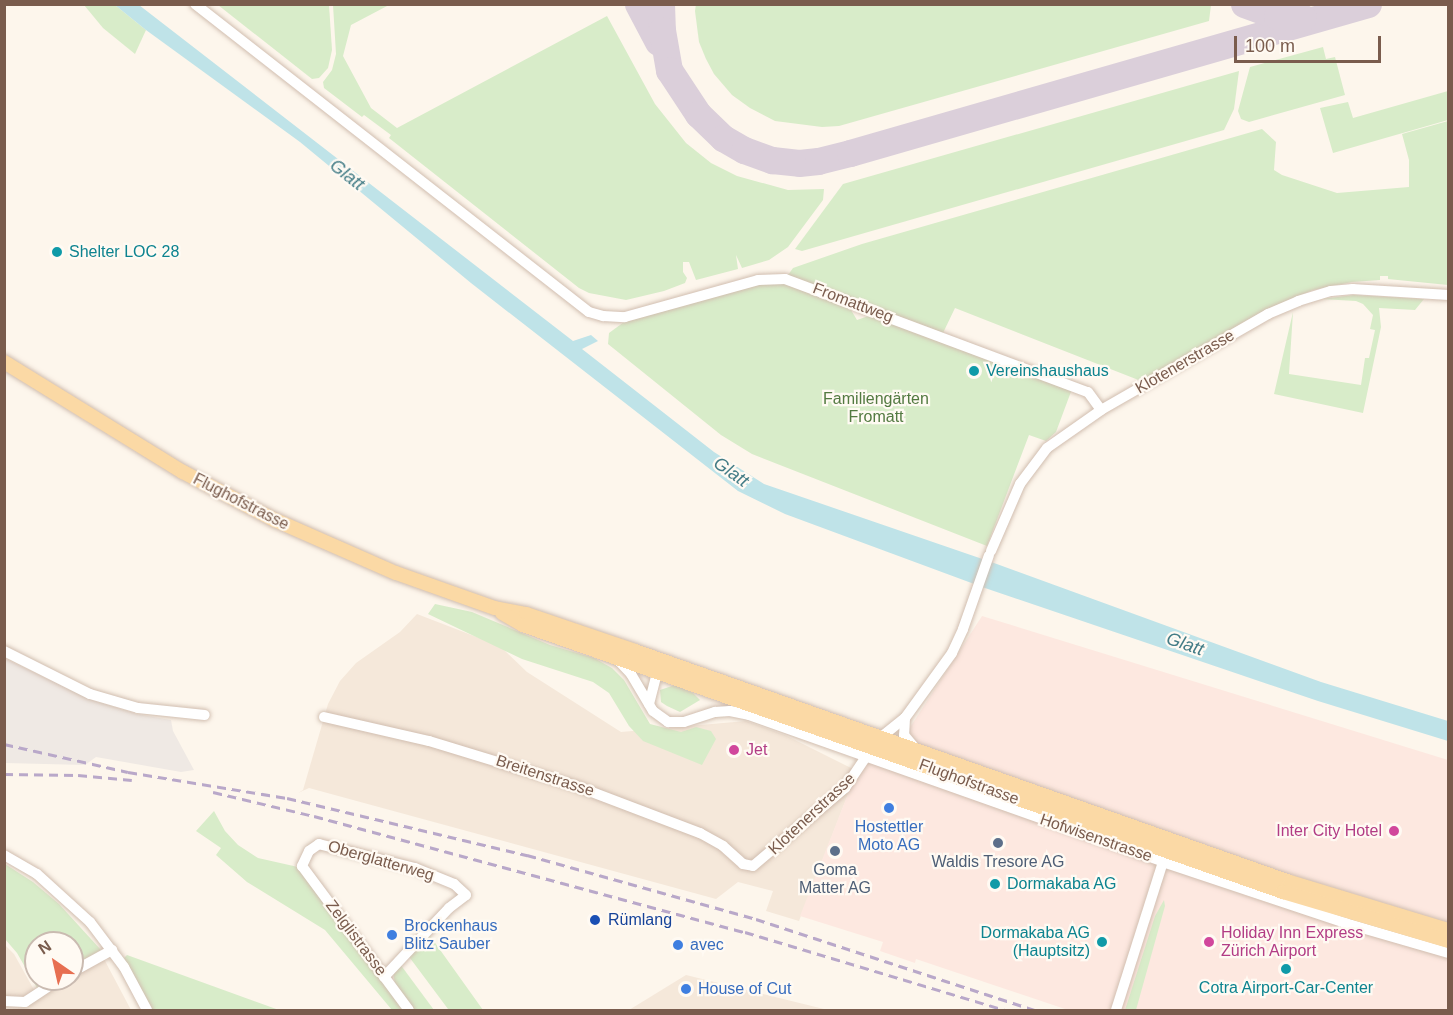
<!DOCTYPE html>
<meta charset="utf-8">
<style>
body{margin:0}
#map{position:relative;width:1453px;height:1015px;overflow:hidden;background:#fdf6ec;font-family:Arial,sans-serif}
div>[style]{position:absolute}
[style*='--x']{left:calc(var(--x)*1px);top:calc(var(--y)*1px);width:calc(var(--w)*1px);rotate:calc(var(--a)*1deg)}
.residential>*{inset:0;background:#f5e8da}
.commercial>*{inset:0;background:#fde8e0}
.industrial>*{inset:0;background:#efe9e4}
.green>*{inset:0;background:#d8ecc9}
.water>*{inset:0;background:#bfe3e8}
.taxiway>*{height:27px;margin:-13.5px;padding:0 13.5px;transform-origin:13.5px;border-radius:13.5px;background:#dbcfda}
.roads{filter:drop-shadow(0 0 2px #d1beb0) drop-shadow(0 0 2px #d1beb0)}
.minor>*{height:10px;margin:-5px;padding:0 5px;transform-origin:5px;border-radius:5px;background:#fff}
.major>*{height:14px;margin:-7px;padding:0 7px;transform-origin:7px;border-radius:7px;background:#fbd9a5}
.rail>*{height:3px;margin-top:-1.5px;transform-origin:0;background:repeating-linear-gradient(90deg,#b9a8c9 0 9px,transparent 0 15px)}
.dots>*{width:16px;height:16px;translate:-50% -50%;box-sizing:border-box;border:3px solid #fffaf3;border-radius:50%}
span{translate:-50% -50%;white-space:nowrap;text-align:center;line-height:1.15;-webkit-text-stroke:4.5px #fffaf3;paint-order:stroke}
.culture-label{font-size:16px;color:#0d838f}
.left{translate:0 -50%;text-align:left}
.right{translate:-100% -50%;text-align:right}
.street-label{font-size:16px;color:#7a5c4d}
.park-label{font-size:16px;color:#537a41}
.hotel-label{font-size:16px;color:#b23c85}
.shop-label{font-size:16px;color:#366cbe}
.service-label{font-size:16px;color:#4e5e75}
.transit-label{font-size:16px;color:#164399}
.water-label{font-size:18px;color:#437c86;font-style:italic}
.frame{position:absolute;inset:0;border:6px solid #7a5c4d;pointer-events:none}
.north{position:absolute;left:24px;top:931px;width:60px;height:60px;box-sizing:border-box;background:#fffaf3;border:2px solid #cabbb1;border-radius:50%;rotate:326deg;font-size:16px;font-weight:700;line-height:24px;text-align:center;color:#7a5c4d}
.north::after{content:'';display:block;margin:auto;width:21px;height:27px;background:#e76f51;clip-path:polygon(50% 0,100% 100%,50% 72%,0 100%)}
.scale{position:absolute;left:1234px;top:36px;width:147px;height:27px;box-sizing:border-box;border:3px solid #7a5c4d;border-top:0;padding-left:8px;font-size:18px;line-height:21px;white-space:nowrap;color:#7a5c4d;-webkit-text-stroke:4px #fffaf3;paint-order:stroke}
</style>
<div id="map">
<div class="residential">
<div style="clip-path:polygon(417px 614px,500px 646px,527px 672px,621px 732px,746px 721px,787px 736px,857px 771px,799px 921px,766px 911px,773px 891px,738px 882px,716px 899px,309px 788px,298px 793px,303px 790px,328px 704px,340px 681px,356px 663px,400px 632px)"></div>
<div style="clip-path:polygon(4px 944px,14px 954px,38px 997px,104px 959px,131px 1010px,5px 1010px)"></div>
<div style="clip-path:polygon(686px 975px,828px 1010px,629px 1010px)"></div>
</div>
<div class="commercial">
<div style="clip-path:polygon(982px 616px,1448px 760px,1448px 1010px,1068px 1010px,916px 959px,915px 963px,880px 951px,883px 942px,800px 916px,857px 771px,909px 729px)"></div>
</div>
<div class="industrial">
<div style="clip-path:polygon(4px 658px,89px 699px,137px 714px,171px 720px,173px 731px,194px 770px,181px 772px,96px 757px,85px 765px,5px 763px)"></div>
</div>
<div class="green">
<div style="clip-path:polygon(84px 5px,115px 5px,146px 30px,135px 54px,103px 28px)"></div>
<div style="clip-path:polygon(218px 5px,329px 5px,332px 50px,328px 68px,319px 78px,312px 79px)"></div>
<div style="clip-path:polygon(333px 5px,389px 5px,351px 25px,343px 56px,371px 108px,397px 128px,607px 16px,655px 104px,686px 143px,711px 163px,737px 176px,788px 190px,824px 189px,823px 200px,788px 247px,769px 260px,742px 268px,736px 255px,738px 269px,696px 280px,689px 262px,683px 262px,683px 272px,687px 278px,685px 283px,664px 291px,626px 300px,589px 293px,579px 288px,389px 138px,391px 135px,364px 115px,362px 117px,324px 88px,323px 82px,332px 70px,336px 54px)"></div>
<div style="clip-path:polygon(1211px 5px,1209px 21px,839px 126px,822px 127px,775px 121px,750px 108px,732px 95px,714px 74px,706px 59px,699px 42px,695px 11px,696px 4px)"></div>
<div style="clip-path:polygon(1323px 47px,1326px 59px,1335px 57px,1345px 95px,1249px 122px,1241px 119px,1238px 111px,1250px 67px)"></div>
<div style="clip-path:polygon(1239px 71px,1234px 109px,1224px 130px,802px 251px,795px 249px,843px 184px)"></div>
<div style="clip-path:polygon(1448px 91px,1448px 120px,1333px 153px,1320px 108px,1348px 102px,1353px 118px)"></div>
<div style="clip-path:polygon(1448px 121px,1448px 285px,1388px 279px,1388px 276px,1380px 276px,1380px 280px,1352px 282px,1313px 290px,1265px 310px,1141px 381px,955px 308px,943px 333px,788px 275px,793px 268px,862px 244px,1262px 129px,1276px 142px,1274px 170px,1282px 175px,1337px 193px,1409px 187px,1409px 160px,1402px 134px)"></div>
<div style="clip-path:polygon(783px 282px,848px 305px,857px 320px,877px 313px,1072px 389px,1056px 432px,1046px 441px,1029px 435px,987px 546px,752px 454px,721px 435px,608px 344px,609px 333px,624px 322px,760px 284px)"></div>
<div style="clip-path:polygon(1354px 295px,1424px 299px,1415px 310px,1379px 308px,1381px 327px,1363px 413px,1274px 394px,1293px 312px,1289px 374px,1361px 385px,1365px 358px,1369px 358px,1375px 330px,1370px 329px,1373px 315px,1363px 304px,1356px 301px,1321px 299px)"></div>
<div style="clip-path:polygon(435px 604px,472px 612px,550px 645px,594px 658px,612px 668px,624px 680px,650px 724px,681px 732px,696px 727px,711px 731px,716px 739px,702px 765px,643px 741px,629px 726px,609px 693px,593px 682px,522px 659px,428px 614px)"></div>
<div style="clip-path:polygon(675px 685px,693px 693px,700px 700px,680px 712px,667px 706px,661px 702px,660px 690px)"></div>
<div style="clip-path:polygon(214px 811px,225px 831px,238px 845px,258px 858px,298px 867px,403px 1010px,392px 1010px,325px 930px,247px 882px,216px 855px,221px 848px,196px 831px)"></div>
<div style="clip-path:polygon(5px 864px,33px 882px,59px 904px,101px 950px,72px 967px,72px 943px,36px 943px,36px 979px,52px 979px,37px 988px,17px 953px,5px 939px)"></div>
<div style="clip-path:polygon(1164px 900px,1165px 906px,1136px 1010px,1125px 1010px,1155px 916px)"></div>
<div style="clip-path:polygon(428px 933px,483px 1010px,446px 1010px,448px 1009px,407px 954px)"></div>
<div style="clip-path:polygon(127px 955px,279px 1010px,151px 1010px,124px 958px)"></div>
<div style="clip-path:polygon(400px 964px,434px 1010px,414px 1010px,395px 985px,393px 971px)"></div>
</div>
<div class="water">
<div style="clip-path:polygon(115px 5px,139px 5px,573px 341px,591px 335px,598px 341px,582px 349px,714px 452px,764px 484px,994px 563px,1321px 682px,1448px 721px,1448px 741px,1318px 701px,985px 588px,785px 514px,738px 491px,471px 283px,300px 142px,146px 30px)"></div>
</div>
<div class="taxiway">
<div style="--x:638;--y:4;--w:43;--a:62.2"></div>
<div style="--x:661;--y:4;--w:26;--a:88"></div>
<div style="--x:662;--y:30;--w:41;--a:80.1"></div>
<div style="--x:669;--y:70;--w:53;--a:56.6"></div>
<div style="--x:698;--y:114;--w:35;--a:44"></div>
<div style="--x:723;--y:138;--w:24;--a:30"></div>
<div style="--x:744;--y:150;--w:30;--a:20"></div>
<div style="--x:772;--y:160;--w:27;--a:6"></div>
<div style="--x:799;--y:163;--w:19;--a:-6"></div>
<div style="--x:818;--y:161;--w:33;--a:-14"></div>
<div style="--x:850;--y:153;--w:539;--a:-16.05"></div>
<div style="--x:1244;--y:4;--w:35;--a:20"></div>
<div style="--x:1277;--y:16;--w:26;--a:4"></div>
</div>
<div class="roads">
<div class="minor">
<div style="--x:195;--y:4;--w:500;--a:38.02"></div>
<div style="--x:589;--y:312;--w:15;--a:16"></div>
<div style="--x:603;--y:316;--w:22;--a:3"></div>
<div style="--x:625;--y:317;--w:138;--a:-15.5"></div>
<div style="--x:758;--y:280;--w:27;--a:-2"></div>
<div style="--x:785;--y:279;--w:323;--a:20.5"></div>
<div style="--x:1088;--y:392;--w:22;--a:54"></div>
<div style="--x:991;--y:551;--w:73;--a:-66.6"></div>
<div style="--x:1020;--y:484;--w:45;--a:-53.1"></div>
<div style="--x:1047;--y:448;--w:66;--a:-35.1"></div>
<div style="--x:1101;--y:410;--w:193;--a:-29.9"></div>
<div style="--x:1268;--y:314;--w:33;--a:-23"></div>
<div style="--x:1298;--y:301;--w:34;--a:-17"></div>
<div style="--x:1331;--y:291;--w:22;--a:-5"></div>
<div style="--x:1353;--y:289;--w:95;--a:3.6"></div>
<div style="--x:4;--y:651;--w:96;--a:26.6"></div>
<div style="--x:90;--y:694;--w:50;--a:16.3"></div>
<div style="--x:138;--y:708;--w:67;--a:6"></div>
<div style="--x:619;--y:661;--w:18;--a:47"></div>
<div style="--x:631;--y:674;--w:43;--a:59.3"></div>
<div style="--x:653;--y:711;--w:19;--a:36"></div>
<div style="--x:668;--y:722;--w:16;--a:0"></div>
<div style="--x:684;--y:722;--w:33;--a:-18"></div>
<div style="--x:715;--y:712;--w:15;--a:-4"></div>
<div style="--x:730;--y:711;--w:19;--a:12"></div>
<div style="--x:749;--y:715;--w:439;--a:19.5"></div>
<div style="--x:1163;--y:862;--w:192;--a:18.5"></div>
<div style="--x:1345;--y:923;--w:107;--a:16.2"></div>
<div style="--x:649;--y:704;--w:40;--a:-75.6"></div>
<div style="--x:324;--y:717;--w:108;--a:12.9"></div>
<div style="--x:429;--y:741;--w:154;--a:17"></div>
<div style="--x:576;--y:786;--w:133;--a:20.8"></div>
<div style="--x:700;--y:833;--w:26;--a:29"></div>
<div style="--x:723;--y:846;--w:27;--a:42"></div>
<div style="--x:743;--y:864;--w:10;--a:11"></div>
<div style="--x:753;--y:866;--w:121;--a:-40.3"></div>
<div style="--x:845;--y:788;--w:37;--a:-56"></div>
<div style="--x:905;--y:718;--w:17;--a:93"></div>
<div style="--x:904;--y:735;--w:17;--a:50"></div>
<div style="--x:880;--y:738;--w:32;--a:-39"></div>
<div style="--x:905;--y:718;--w:80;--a:-54.1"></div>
<div style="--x:952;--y:653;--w:26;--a:-65"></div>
<div style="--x:963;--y:629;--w:78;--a:-70.6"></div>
<div style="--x:4;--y:855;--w:38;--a:30"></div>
<div style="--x:37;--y:874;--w:72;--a:42.2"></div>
<div style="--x:90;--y:922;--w:56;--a:52.9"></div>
<div style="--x:124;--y:967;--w:49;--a:61.9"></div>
<div style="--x:72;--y:972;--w:46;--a:-28.8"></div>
<div style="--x:384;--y:977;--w:95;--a:-46.7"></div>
<div style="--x:449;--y:908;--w:21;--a:-37"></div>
<div style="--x:466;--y:895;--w:16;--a:-137"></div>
<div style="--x:454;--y:884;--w:42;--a:-157.7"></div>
<div style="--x:415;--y:868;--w:99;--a:-166"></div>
<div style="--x:319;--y:844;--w:12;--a:145"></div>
<div style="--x:309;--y:851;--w:17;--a:115"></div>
<div style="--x:302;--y:866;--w:179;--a:53.4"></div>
<div style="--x:4;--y:1001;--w:21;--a:3"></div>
<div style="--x:25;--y:1002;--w:42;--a:-33.3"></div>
<div style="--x:1116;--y:1010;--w:155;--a:-72.4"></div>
</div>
<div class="major">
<div style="--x:4;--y:362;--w:210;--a:31.6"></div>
<div style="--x:183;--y:472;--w:104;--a:27.6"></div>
<div style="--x:275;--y:520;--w:132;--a:23.7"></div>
<div style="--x:396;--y:573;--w:105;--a:19.5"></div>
<div style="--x:495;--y:608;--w:32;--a:11"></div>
<div style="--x:526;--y:614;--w:115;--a:18.7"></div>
<div style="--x:635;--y:651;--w:695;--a:19.43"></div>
<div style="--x:1290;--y:882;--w:165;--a:16.9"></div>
<div style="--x:502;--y:613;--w:24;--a:30"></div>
<div style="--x:523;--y:625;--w:806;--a:19.36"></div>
<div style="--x:1283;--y:892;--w:172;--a:16.5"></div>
</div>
</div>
<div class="rail">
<div style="--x:4;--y:744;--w:127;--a:12.7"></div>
<div style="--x:128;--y:772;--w:161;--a:9.3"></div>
<div style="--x:287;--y:798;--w:247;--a:13.4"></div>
<div style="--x:527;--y:855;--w:238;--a:15.6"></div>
<div style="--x:756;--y:919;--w:293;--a:18.1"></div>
<div style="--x:4;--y:774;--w:74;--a:0.8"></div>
<div style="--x:78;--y:775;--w:54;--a:5.3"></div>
<div style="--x:213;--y:792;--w:104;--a:13.4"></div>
<div style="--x:314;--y:816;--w:446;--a:15.1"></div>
<div style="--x:745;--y:932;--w:271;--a:16.7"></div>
</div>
<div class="dots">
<div style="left:57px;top:252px;background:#0f9aa8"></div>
<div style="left:974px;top:371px;background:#0f9aa8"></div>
<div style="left:734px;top:750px;background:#d1479c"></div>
<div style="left:889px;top:808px;background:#3f7fe0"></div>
<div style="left:1394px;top:831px;background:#d1479c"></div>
<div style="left:998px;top:843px;background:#5c6f8a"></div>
<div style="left:835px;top:851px;background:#5c6f8a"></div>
<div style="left:995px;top:884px;background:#0f9aa8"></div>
<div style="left:595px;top:920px;background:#1a4fb4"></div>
<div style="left:392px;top:935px;background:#3f7fe0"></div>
<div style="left:1102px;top:942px;background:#0f9aa8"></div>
<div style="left:1209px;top:942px;background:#d1479c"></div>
<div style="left:678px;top:945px;background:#3f7fe0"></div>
<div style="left:1286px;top:969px;background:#0f9aa8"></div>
<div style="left:686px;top:989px;background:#3f7fe0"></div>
</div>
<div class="culture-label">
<span class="left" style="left:69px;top:252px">Shelter LOC 28</span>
<span class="left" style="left:986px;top:371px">Vereinshaushaus</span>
<span class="left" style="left:1007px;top:884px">Dormakaba AG</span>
<span class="right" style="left:1090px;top:942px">Dormakaba AG<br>(Hauptsitz)</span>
<span style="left:1286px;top:988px">Cotra Airport-Car-Center</span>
</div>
<div class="street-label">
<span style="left:853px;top:303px;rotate:21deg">Fromattweg</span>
<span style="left:1185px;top:362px;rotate:-30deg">Klotenerstrasse</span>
<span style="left:241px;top:502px;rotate:27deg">Flughofstrasse</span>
<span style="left:545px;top:776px;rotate:18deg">Breitenstrasse</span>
<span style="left:969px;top:782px;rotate:20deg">Flughofstrasse</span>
<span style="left:812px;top:814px;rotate:-43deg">Klotenerstrasse</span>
<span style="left:1096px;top:838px;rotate:19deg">Hofwisenstrasse</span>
<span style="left:381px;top:861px;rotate:16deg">Oberglatterweg</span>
<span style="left:356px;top:938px;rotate:53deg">Zelglistrasse</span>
</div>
<div class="park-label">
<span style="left:876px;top:408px">Familiengärten<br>Fromatt</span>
</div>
<div class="hotel-label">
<span class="left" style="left:746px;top:750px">Jet</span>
<span class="right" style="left:1382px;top:831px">Inter City Hotel</span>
<span class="left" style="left:1221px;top:942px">Holiday Inn Express<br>Zürich Airport</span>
</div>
<div class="shop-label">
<span style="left:889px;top:836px">Hostettler<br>Moto AG</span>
<span class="left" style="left:404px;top:935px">Brockenhaus<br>Blitz Sauber</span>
<span class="left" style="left:690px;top:945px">avec</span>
<span class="left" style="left:698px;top:989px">House of Cut</span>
</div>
<div class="service-label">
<span style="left:998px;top:862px">Waldis Tresore AG</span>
<span style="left:835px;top:879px">Goma<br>Matter AG</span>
</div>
<div class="transit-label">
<span class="left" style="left:608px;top:920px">Rümlang</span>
</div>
<div class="water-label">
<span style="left:347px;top:175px;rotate:38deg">Glatt</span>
<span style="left:731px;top:472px;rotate:35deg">Glatt</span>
<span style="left:1185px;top:644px;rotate:19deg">Glatt</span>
</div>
<div class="frame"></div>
<div class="north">N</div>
<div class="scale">100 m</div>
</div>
